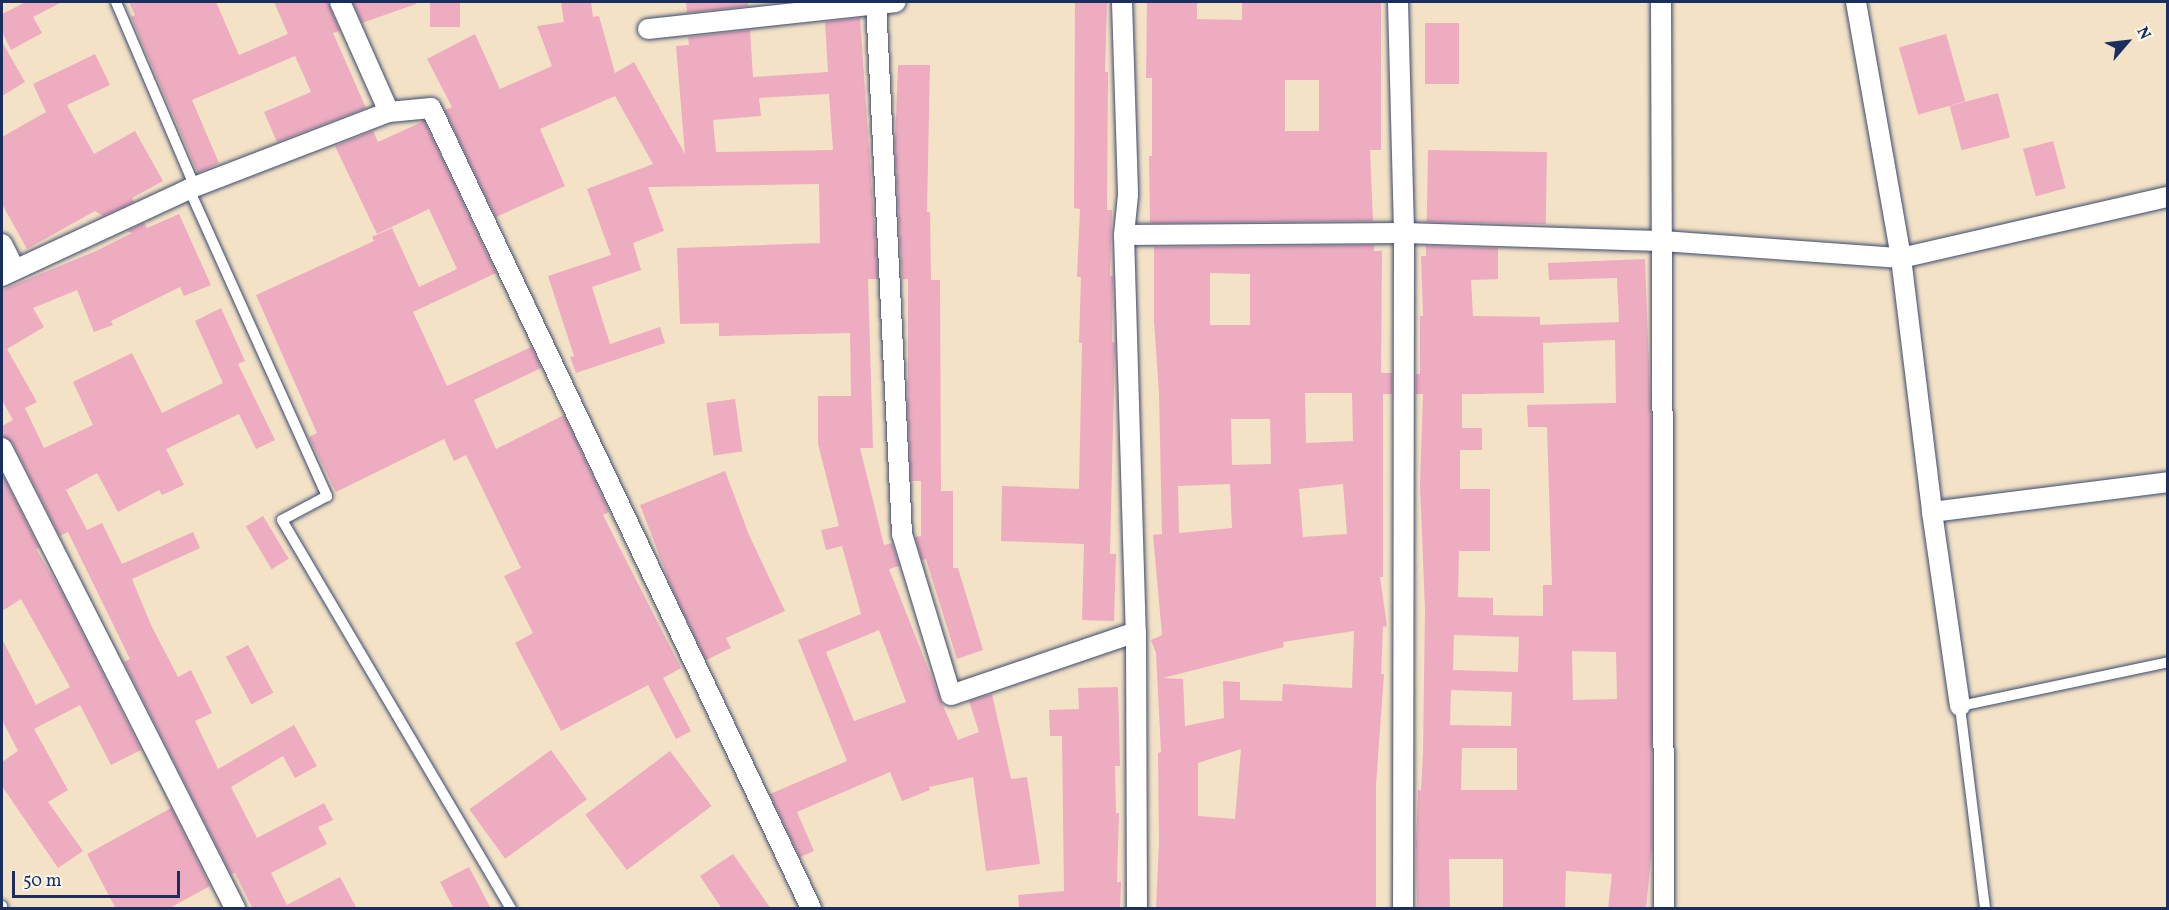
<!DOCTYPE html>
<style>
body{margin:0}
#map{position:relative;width:2169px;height:910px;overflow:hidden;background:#f3e2c6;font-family:Vollkorn,serif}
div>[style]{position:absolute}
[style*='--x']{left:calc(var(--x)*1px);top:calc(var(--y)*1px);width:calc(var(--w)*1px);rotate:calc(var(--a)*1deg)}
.building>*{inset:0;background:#eeacc0;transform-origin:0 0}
.roads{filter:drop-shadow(0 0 2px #3b4a6e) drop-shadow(0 0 2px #3b4a6e)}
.lane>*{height:10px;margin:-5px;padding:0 5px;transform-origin:5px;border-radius:5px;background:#fff}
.street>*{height:20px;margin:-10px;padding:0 10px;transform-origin:10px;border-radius:10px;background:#fff}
span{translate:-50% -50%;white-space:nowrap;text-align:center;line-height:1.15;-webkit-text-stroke:6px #fbf7ec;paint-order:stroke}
.frame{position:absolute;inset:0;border:3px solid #1b2f5e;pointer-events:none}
.north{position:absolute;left:2097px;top:12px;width:60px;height:60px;-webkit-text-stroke:4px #fbf7ec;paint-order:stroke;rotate:62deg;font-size:16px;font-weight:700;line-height:24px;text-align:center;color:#1b2f5e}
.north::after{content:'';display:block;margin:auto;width:21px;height:27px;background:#1b2f5e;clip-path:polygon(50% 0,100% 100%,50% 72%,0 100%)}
.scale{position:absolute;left:12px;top:871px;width:168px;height:27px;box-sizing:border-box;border:3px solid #1b2f5e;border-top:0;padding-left:8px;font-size:18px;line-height:21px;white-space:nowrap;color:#1b2f5e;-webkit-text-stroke:4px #fbf7ec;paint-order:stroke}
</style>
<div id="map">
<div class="building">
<div style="clip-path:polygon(26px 2px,62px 2px,33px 17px,42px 33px,11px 50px,2px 32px,2px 14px)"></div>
<div style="clip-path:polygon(129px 2px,216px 2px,239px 55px,288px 34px,274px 2px,328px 2px,340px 31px,333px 33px,366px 108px,277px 142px,264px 112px,311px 92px,295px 56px,192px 100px,219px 163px,198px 173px,131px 17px,135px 15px)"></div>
<div style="clip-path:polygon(353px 2px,416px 2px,416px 4px,362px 23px)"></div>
<div style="left:430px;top:2px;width:30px;height:25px"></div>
<div style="clip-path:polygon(evenodd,561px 2px,591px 2px,593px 17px,599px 16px,615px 73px,634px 62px,685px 154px,676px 46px,689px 45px,688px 37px,750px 30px,753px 77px,828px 72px,825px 22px,860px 18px,878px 279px,868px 279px,873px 448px,860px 448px,884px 545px,892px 543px,899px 566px,889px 569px,940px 699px,958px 740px,979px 732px,969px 701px,992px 694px,1011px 779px,1027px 777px,1040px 864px,986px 871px,973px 777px,929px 787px,930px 790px,902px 801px,890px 772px,797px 812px,814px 851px,800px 857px,770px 794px,847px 761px,798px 640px,861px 614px,842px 546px,826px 550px,821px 530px,839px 526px,818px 444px,818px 396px,851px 396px,850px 333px,719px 336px,719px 323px,680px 324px,677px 248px,820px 243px,819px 184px,648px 187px,664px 231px,633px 243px,641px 270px,592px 287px,610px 344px,660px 327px,665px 343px,576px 373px,570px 357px,574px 356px,548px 276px,611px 255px,587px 189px,653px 164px,615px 96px,540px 129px,565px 186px,496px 217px,445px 110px,452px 107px,427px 59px,475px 34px,500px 89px,552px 66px,537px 26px,564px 22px,561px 2px,829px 94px,833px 150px,716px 152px,713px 120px,761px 116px,759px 98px,829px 94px,561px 2px,879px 630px,906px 702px,854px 721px,826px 652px,879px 630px)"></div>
<div style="clip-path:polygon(686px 2px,748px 2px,748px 6px,687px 13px)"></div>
<div style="clip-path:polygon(1075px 2px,1107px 2px,1105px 72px,1108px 72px,1107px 210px,1112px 210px,1110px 276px,1113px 276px,1112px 342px,1115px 343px,1110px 554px,1116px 554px,1114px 621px,1082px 620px,1084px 544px,1001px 541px,1002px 486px,1079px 489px,1082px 343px,1079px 343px,1081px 277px,1077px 277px,1080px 209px,1074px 208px)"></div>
<div style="clip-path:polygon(evenodd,1147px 2px,1197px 2px,1197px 19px,1242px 20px,1242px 2px,1381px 2px,1381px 150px,1370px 150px,1373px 221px,1150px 223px,1149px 156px,1152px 156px,1152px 78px,1146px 78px,1147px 2px,1285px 80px,1319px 80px,1319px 131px,1285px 131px,1285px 80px)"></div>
<div style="left:1425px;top:23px;width:34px;height:61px"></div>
<div style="left:1946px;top:34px;width:70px;height:49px;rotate:74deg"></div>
<div style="clip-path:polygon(2px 42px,25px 82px,2px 96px)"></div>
<div style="clip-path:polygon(95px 54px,110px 85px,67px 105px,94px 154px,135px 131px,163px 181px,132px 198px,134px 202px,103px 216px,95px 211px,27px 249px,2px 204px,2px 137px,46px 112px,33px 84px)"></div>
<div style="clip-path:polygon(898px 65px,930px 65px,927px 212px,930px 212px,931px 280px,940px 280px,941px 491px,953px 491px,953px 568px,958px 568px,983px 650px,957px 659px,926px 559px,922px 560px,915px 537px,921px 536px,921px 481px,911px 481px,908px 408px,908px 279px,902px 279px,895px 144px)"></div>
<div style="left:1998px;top:93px;width:46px;height:50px;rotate:75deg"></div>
<div style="clip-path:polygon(424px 121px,496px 273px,413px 312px,447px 386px,531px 347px,541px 368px,474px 400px,496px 449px,564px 415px,609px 512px,603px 515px,681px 668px,663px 678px,691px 731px,676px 739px,648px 685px,561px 731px,515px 643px,533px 633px,504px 576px,521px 568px,466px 455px,454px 461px,444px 439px,336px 492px,309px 437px,317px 433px,256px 295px,374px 241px,372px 237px,392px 228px,419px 287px,457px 269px,429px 209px,377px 234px,335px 146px,373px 131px,378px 142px)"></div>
<div style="left:2053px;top:141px;width:49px;height:31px;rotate:75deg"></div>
<div style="left:1428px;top:150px;width:119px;height:72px;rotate:1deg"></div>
<div style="clip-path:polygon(179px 214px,211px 285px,184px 296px,180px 287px,111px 321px,113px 325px,94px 332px,77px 290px,33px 308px,44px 327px,7px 349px,37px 402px,25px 408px,44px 448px,93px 425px,73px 382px,132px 353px,162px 413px,223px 383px,195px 321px,221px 308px,245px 361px,238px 364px,275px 440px,256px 449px,239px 414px,166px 449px,184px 485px,162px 495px,159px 490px,118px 512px,97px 473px,66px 490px,87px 530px,102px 523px,122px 564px,193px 532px,200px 548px,132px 579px,151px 625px,178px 677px,191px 670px,212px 713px,195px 721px,218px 769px,294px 725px,317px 766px,295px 778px,283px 756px,231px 787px,257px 838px,324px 803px,333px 820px,318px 827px,327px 844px,271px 873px,287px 905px,340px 877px,357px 909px,253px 909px,235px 873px,231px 874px,124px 662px,130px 659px,68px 532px,60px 536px,13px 443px,2px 436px,2px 426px,13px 420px,2px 400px,2px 290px,96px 251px,132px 233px,127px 231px,144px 223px,147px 228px)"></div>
<div style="clip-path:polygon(evenodd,1374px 245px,1374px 251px,1382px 251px,1381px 373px,1392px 373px,1392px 394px,1383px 394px,1383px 577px,1380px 577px,1387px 626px,1383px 627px,1381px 674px,1384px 674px,1376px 785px,1376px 909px,1156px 908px,1159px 842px,1158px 753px,1161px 752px,1156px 653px,1151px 640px,1162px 635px,1153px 535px,1162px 534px,1159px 393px,1154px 321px,1154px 247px,1374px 245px,1210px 273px,1250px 274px,1250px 325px,1210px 325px,1210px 273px,1374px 245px,1305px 393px,1352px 393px,1353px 441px,1306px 443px,1305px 393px,1374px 245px,1231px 419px,1270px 419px,1271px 464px,1232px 465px,1231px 419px,1374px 245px,1230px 484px,1232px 528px,1179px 533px,1178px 486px,1230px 484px,1374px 245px,1343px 484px,1347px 534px,1303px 537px,1299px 489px,1343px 484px,1374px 245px,1354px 631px,1352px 688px,1283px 684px,1282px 701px,1240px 700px,1240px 682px,1223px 681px,1224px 718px,1185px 726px,1183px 679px,1163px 678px,1284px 647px,1283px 642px,1354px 631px,1374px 245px,1241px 749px,1235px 819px,1198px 816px,1198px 763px,1241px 749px)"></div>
<div style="clip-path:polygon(evenodd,1426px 246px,1498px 248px,1498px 279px,1471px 280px,1473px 316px,1540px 317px,1540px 325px,1619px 322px,1617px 278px,1549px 280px,1548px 263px,1645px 259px,1651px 420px,1652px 848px,1646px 909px,1608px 909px,1612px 874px,1566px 871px,1565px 909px,1503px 909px,1503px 859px,1449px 859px,1450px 909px,1417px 909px,1416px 844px,1418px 790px,1421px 790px,1423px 753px,1425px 609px,1420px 485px,1423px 394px,1416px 394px,1416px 374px,1420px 374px,1420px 316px,1423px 316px,1421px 256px,1426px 256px,1426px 246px,1615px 340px,1616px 403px,1527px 405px,1528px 427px,1547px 427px,1552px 585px,1543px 585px,1543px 616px,1493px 615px,1493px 598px,1458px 597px,1459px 551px,1490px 551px,1490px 489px,1460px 489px,1460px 450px,1482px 450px,1482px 428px,1462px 428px,1462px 394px,1544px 393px,1543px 343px,1615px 340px,1426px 246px,1454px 635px,1519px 637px,1518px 672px,1453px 670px,1454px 635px,1426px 246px,1572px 651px,1616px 652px,1617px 699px,1573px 700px,1572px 651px,1426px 246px,1451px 690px,1512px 692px,1511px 726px,1450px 725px,1451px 690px,1426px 246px,1462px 748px,1517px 748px,1517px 790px,1461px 790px,1462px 748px)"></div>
<div style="left:735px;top:399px;width:53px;height:29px;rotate:82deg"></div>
<div style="clip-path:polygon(725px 471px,749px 535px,785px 611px,726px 638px,731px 648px,706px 660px,672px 588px,640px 505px)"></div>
<div style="clip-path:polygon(2px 474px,39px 548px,36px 549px,60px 589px,141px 750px,111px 765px,80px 705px,34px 729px,68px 790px,48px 802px,83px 851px,58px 868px,2px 786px,2px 762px,18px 751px,2px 720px,2px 639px,36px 705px,70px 687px,21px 599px,2px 611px)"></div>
<div style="left:263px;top:516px;width:50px;height:20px;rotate:59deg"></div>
<div style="left:248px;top:645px;width:54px;height:25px;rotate:62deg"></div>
<div style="clip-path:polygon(1118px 687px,1120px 766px,1115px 766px,1116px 813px,1119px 813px,1117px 882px,1121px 882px,1120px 909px,1019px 909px,1018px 895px,1064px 891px,1062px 736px,1050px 736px,1049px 710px,1079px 709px,1078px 688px)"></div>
<div style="left:551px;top:750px;width:61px;height:101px;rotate:54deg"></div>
<div style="left:670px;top:751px;width:69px;height:106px;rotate:53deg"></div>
<div style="clip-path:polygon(171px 808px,210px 886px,168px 909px,116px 909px,87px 854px)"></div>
<div style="clip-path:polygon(733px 854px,771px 909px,722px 909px,700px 876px)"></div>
<div style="clip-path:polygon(469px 867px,491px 909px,454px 909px,440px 882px)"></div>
</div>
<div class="roads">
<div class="lane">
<div style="--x:116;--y:2;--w:201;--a:66.9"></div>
<div style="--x:189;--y:189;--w:337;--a:65.8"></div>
<div style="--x:327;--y:496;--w:51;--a:151.9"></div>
<div style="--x:282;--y:520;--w:451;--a:59.5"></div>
<div style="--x:2;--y:906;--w:2;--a:90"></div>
<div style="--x:1985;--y:908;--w:204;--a:-97.1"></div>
<div style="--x:1960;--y:706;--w:213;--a:-11.9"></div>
</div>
<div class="street">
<div style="--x:340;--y:2;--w:120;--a:66"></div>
<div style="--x:876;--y:2;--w:533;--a:87.2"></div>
<div style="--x:902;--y:534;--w:168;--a:73.1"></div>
<div style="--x:951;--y:695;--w:195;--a:-18.8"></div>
<div style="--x:1122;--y:2;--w:193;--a:88.2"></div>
<div style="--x:1128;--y:195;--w:40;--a:95.7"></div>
<div style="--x:1124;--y:235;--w:397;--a:88.3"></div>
<div style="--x:1136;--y:632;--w:276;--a:89.8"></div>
<div style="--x:1398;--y:2;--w:231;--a:88.5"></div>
<div style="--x:1404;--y:233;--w:675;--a:90.08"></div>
<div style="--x:1661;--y:2;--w:239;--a:89.8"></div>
<div style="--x:1662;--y:241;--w:240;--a:4.1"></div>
<div style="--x:1901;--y:258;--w:274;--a:-12.9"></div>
<div style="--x:1856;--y:2;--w:260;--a:80"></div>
<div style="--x:1901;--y:258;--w:256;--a:83"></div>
<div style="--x:1932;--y:512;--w:196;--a:81.8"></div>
<div style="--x:648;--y:29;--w:249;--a:-6.2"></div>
<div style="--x:1124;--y:235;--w:280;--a:-0.4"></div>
<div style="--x:1404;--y:233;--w:258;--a:1.8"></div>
<div style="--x:1662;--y:241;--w:667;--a:89.83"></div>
<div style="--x:2;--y:244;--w:28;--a:63"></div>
<div style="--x:2;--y:276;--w:206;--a:-24.9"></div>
<div style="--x:189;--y:189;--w:214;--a:-21.1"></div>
<div style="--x:389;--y:112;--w:42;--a:-5.4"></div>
<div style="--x:431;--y:108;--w:886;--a:64.59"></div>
<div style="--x:2;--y:448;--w:516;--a:63.14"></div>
<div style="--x:1932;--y:512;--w:238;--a:-7.2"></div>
</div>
</div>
<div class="frame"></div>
<div class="north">N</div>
<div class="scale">50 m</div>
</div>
